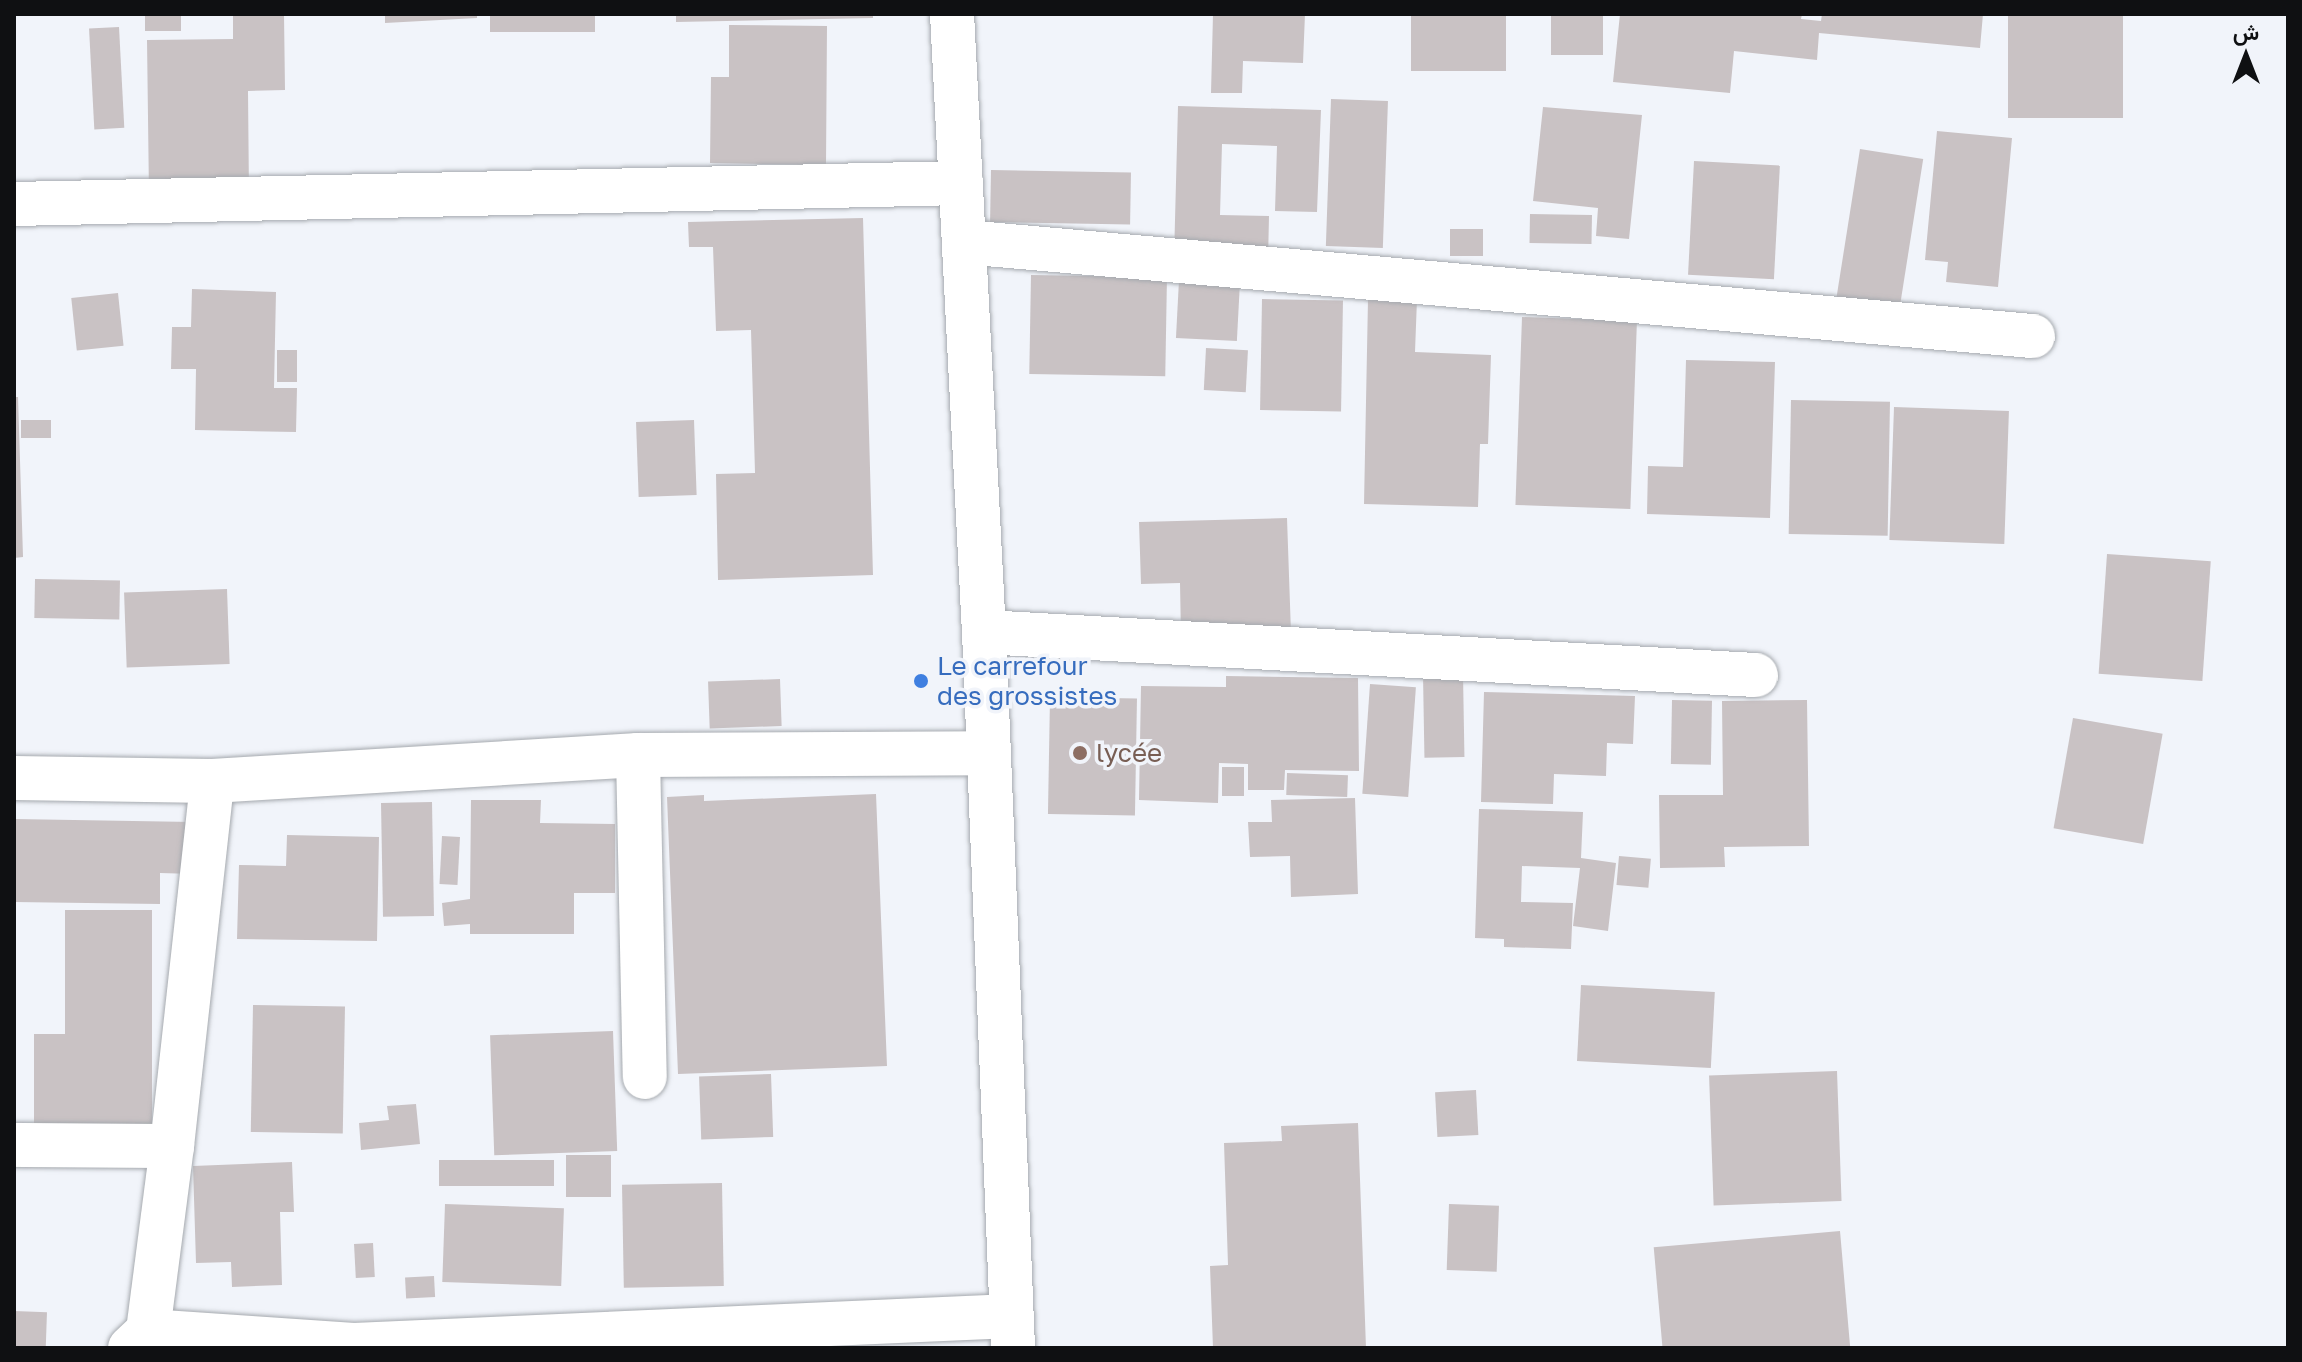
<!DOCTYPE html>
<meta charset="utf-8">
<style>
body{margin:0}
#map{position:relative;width:2302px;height:1362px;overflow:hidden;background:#f1f4fa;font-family:"Golos Text",Vazirmatn,sans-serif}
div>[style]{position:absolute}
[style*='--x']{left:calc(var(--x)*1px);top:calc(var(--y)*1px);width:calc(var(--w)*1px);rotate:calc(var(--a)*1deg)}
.building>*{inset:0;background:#c9c2c4;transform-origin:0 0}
.roads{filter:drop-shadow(0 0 2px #a5a9ae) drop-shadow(0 0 2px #a5a9ae)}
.street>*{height:44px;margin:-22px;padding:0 22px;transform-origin:22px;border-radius:22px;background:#fff}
.primary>*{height:44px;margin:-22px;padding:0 22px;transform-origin:22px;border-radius:22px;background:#fff}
.dots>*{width:22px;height:22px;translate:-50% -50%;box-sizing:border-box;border:4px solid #f1f4fa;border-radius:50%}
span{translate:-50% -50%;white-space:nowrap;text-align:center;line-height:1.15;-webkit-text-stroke:7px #f1f4fa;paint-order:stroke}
.shop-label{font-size:26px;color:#366cbe}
.left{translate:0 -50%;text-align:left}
.education-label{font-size:26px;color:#785e54}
.frame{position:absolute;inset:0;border:16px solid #0f1012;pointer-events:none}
.north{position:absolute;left:2206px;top:16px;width:80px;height:80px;-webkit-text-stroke:6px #f1f4fa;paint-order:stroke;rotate:0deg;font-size:22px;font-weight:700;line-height:32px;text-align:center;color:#0f1012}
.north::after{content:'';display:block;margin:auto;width:28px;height:36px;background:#0f1012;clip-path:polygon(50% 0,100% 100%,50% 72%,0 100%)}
</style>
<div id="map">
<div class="building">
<div style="left:145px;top:14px;width:36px;height:17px"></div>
<div style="clip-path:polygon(233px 14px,284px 14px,285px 90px,248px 91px,249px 196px,149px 196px,147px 40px,233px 39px)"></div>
<div style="clip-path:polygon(385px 14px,477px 14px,477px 18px,385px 23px)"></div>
<div style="left:490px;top:14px;width:105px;height:18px"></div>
<div style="clip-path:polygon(676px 14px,873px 14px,873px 18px,676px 22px)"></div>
<div style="clip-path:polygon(1213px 14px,1305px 14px,1303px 63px,1243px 61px,1242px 93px,1211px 93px)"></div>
<div style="left:1411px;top:14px;width:95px;height:57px"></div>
<div style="left:1551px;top:14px;width:52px;height:41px"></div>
<div style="clip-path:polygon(1620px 14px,1802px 14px,1801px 19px,1821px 21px,1822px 14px,1983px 14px,1980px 48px,1819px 33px,1817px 60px,1734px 51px,1730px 93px,1613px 82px)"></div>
<div style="left:2008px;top:14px;width:115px;height:104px"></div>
<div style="clip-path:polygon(729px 25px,827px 26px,826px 165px,710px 163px,711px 77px,729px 77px)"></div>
<div style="left:119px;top:27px;width:101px;height:30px;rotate:87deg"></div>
<div style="left:1331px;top:99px;width:57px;height:147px;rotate:2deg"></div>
<div style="clip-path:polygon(1178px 106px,1321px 110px,1317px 212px,1275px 211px,1277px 146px,1222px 144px,1220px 215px,1269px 216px,1268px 261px,1174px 258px)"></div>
<div style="clip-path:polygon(1543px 107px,1642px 115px,1629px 239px,1596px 236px,1598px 208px,1533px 201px)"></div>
<div style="clip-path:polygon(1937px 131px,2012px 138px,1998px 287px,1946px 282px,1948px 262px,1925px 260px)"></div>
<div style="left:1860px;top:149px;width:64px;height:151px;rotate:9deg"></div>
<div style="left:1694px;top:161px;width:86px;height:114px;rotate:3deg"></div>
<div style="left:991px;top:170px;width:140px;height:52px;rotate:1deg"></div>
<div style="left:1530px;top:214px;width:62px;height:29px;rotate:1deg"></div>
<div style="clip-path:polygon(863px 218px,873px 575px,718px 580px,716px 474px,755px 473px,751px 330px,716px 331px,713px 247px,689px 247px,688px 222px)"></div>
<div style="left:1450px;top:229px;width:33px;height:27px"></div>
<div style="left:1031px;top:275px;width:136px;height:99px;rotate:1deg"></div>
<div style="left:1179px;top:280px;width:61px;height:58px;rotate:3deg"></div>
<div style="clip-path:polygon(192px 289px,276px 292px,274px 388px,297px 388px,296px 432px,195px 430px,196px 369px,171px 369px,172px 327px,191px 327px)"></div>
<div style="left:118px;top:293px;width:53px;height:47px;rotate:84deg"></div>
<div style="left:1262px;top:299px;width:81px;height:111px;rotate:1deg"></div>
<div style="clip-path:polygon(1368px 299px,1417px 299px,1415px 352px,1491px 355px,1488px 444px,1480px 444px,1478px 507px,1364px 504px)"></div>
<div style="left:1522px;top:317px;width:115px;height:188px;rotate:2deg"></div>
<div style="left:1206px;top:348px;width:42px;height:42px;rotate:3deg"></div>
<div style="left:277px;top:350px;width:20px;height:32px"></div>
<div style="clip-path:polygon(1686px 360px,1775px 362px,1770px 518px,1647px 514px,1648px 466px,1683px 467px)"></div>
<div style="clip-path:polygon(14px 397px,18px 397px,23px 557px,14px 558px)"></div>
<div style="left:1791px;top:400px;width:99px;height:134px;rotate:1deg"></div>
<div style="left:1894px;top:407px;width:115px;height:133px;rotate:2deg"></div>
<div style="left:21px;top:420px;width:30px;height:18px"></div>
<div style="left:694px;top:420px;width:75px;height:58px;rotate:88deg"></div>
<div style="clip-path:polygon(1287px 518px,1291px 633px,1181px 636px,1180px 583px,1141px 584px,1139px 522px)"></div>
<div style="left:2107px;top:554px;width:104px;height:120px;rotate:4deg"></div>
<div style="left:35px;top:579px;width:85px;height:39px;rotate:1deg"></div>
<div style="left:227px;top:589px;width:75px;height:103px;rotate:88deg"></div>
<div style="left:1463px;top:674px;width:83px;height:40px;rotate:89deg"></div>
<div style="clip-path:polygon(1226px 676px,1358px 678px,1359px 771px,1285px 770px,1284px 790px,1248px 790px,1248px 764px,1219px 763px,1218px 803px,1139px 800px,1141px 686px,1226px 687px)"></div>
<div style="left:780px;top:679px;width:47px;height:72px;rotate:88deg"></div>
<div style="left:1370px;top:684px;width:46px;height:110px;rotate:4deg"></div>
<div style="clip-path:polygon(1484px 692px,1635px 696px,1633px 744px,1607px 743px,1606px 776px,1554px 774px,1553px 804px,1481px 802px)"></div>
<div style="left:1050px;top:697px;width:87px;height:117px;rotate:1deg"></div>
<div style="left:1672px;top:700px;width:40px;height:64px;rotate:1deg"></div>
<div style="clip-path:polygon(1807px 700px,1809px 846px,1724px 847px,1725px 867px,1660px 868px,1659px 795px,1723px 795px,1722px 701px)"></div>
<div style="left:2073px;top:718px;width:91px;height:112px;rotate:10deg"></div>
<div style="left:1222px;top:767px;width:22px;height:29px"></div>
<div style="left:1287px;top:773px;width:61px;height:22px;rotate:2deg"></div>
<div style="clip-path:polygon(876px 794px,887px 1066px,678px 1074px,667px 797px,704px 795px,704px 801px)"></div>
<div style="clip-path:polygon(1355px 798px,1358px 894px,1291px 897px,1290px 856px,1250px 857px,1248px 822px,1272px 822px,1271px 800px)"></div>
<div style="clip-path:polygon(471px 800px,541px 800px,540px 823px,615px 824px,615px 893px,574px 893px,574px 934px,470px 934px,470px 924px,444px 926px,442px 903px,470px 899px)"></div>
<div style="left:432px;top:802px;width:114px;height:51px;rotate:89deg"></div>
<div style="clip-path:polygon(1479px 809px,1583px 812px,1581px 858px,1616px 863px,1608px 931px,1573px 926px,1580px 868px,1522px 866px,1521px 902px,1573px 903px,1571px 949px,1504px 947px,1504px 939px,1475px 938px)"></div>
<div style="clip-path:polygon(14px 819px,193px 822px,193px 874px,160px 873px,160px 904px,14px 902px)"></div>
<div style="clip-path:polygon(287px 835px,379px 837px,377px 941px,237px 939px,239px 865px,286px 866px)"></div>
<div style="left:442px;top:836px;width:18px;height:48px;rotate:3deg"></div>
<div style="left:1619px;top:856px;width:32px;height:29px;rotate:5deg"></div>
<div style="clip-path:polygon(65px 910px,152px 910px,152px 1127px,34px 1126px,34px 1034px,65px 1034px)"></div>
<div style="left:1581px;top:985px;width:134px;height:76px;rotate:3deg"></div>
<div style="left:253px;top:1005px;width:92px;height:127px;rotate:1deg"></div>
<div style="left:613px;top:1031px;width:120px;height:123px;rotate:88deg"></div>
<div style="left:1837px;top:1071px;width:130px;height:128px;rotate:88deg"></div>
<div style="left:771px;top:1074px;width:63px;height:72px;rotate:88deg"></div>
<div style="left:1476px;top:1090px;width:45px;height:41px;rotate:87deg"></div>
<div style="clip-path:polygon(416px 1104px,420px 1144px,361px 1150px,359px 1123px,389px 1120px,387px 1106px)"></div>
<div style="clip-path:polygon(1358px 1123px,1366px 1348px,1213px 1348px,1210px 1266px,1228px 1265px,1224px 1143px,1282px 1141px,1281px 1126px)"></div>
<div style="left:611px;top:1155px;width:42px;height:45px;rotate:90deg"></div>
<div style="left:554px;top:1160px;width:26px;height:115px;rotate:90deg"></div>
<div style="clip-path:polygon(292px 1162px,294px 1212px,280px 1212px,282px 1285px,232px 1287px,231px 1262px,196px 1263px,193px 1166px)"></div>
<div style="left:722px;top:1183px;width:103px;height:100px;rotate:89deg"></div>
<div style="left:445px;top:1204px;width:119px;height:78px;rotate:2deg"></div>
<div style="left:1449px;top:1204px;width:50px;height:66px;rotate:2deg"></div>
<div style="left:1840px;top:1231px;width:117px;height:187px;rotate:85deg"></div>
<div style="left:373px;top:1243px;width:34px;height:19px;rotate:87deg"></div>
<div style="left:434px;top:1276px;width:21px;height:29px;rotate:87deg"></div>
<div style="left:14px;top:1311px;width:33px;height:37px;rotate:2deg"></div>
</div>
<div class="roads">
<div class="street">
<div style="--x:14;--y:204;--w:947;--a:-1.27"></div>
<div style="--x:964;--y:242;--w:1073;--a:5.03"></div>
<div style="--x:984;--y:632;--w:773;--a:3.19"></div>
<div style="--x:638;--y:755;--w:322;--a:88.8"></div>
<div style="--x:14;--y:778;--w:198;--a:0.9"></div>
<div style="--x:212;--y:781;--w:427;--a:-3.5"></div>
<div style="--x:638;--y:755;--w:351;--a:-0.3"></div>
<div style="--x:14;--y:1145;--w:158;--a:0.4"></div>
<div style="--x:148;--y:1331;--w:206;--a:3.9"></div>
<div style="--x:354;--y:1345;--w:658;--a:-2.53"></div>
<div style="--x:130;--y:1348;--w:25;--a:-43"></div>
<div style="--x:148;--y:1331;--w:187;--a:-82.6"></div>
<div style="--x:172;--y:1146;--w:367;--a:-83.7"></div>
</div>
<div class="primary">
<div style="--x:952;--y:14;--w:619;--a:87.04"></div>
<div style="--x:984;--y:632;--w:717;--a:87.68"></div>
</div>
</div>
<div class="dots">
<div style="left:921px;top:681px;background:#3f7fe0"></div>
<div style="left:1080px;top:753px;background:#8d6e63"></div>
</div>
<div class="shop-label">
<span class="left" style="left:937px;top:681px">Le carrefour<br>des grossistes</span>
</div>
<div class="education-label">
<span class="left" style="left:1096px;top:753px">lycée</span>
</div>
<div class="frame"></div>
<div class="north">ش</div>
</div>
